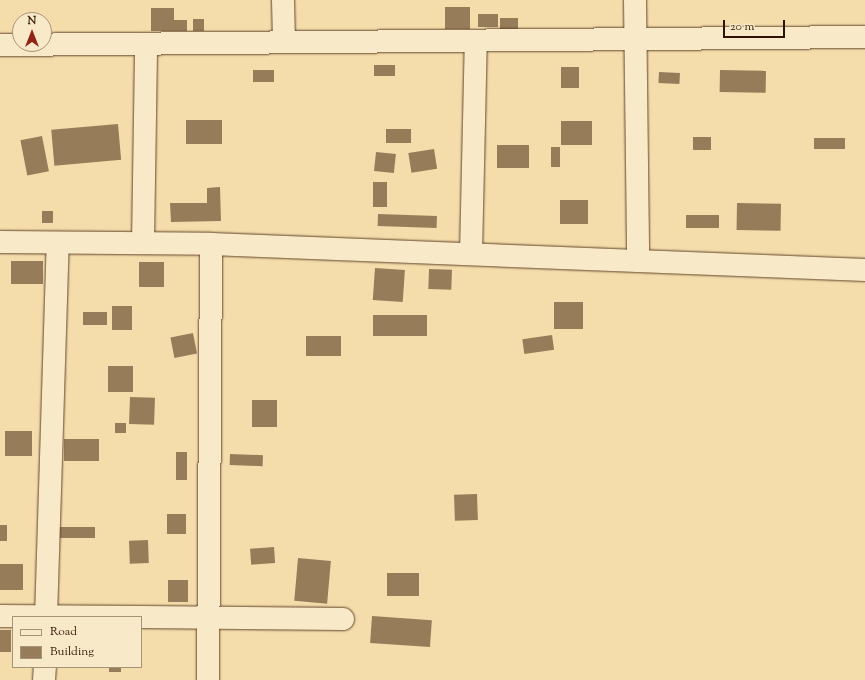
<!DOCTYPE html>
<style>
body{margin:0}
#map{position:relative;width:865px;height:680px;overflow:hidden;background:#f5ddab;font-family:"Sorts Mill Goudy",serif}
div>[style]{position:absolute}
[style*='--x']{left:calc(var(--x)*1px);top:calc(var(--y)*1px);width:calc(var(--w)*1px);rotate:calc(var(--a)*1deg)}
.building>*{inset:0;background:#977c59;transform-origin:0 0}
.roads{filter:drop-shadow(0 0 1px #62452b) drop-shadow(0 0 1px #62452b)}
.street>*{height:22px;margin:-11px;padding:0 11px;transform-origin:11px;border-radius:11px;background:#f8e9c8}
span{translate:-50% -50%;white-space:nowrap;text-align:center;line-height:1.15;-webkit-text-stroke:4px #f8e9c8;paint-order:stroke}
.legend{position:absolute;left:12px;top:616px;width:130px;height:52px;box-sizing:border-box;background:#f8e9c8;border:1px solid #a89378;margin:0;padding:5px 7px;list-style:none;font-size:12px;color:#311200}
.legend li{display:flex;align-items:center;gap:8px;height:20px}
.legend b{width:20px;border:1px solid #a89378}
.north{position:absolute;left:12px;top:12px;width:40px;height:40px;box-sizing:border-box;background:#f8e9c8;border:1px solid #a89378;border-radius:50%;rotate:0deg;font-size:11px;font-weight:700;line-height:16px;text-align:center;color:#311200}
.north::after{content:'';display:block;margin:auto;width:14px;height:18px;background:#8f2418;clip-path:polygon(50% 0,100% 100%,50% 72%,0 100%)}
.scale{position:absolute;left:723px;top:20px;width:62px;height:18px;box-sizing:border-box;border:2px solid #311200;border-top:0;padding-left:5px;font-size:12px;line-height:14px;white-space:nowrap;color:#311200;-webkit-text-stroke:3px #f8e9c8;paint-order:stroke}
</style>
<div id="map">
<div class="building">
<div style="left:445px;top:7px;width:25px;height:22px"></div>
<div style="clip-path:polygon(151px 8px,174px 8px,174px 20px,187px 20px,187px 31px,151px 31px)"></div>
<div style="left:478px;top:14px;width:20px;height:13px"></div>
<div style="left:500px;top:18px;width:18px;height:14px"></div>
<div style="left:193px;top:19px;width:11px;height:12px"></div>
<div style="left:374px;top:65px;width:21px;height:11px"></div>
<div style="left:561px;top:67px;width:18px;height:21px"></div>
<div style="left:253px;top:70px;width:21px;height:12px"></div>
<div style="left:720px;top:70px;width:46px;height:22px;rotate:1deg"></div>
<div style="left:659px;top:72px;width:21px;height:11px;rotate:3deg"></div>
<div style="left:186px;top:120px;width:36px;height:24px"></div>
<div style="left:561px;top:121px;width:31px;height:24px"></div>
<div style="left:118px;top:124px;width:36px;height:67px;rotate:85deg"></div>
<div style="left:386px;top:129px;width:25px;height:14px"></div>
<div style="left:42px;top:136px;width:36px;height:22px;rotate:79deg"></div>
<div style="left:693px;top:137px;width:18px;height:13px"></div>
<div style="left:845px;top:138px;width:11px;height:31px;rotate:90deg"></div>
<div style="left:497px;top:145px;width:32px;height:23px"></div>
<div style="left:551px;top:147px;width:9px;height:20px"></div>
<div style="left:434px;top:149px;width:20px;height:26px;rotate:81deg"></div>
<div style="left:376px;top:152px;width:20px;height:19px;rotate:6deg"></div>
<div style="left:373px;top:182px;width:14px;height:25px"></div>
<div style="clip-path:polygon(220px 187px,221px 221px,171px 222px,170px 203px,207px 203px,207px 188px)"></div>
<div style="left:560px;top:200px;width:28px;height:24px"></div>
<div style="left:737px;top:203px;width:44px;height:27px;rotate:1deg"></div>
<div style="left:42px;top:211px;width:11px;height:12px"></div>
<div style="left:378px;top:214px;width:59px;height:12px;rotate:2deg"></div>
<div style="left:686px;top:215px;width:33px;height:13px"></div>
<div style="left:11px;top:261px;width:32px;height:23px"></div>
<div style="left:139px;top:262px;width:25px;height:25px"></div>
<div style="left:375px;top:268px;width:30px;height:32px;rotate:4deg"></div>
<div style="left:429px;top:269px;width:23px;height:20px;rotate:2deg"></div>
<div style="left:554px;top:302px;width:29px;height:27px"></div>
<div style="left:112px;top:306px;width:20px;height:24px"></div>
<div style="left:83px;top:312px;width:24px;height:13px"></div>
<div style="left:373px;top:315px;width:54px;height:21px"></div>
<div style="left:193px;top:333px;width:21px;height:23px;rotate:79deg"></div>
<div style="left:552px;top:335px;width:15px;height:30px;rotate:82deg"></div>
<div style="left:306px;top:336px;width:35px;height:20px"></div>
<div style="left:108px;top:366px;width:25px;height:26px"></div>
<div style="left:130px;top:397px;width:25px;height:27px;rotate:2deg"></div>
<div style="left:252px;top:400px;width:25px;height:27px"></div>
<div style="left:115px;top:423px;width:11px;height:10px"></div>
<div style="left:5px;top:431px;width:27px;height:25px"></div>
<div style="left:64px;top:439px;width:35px;height:22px"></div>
<div style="left:176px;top:452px;width:11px;height:28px"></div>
<div style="left:230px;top:454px;width:33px;height:11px;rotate:2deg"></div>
<div style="left:477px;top:494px;width:26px;height:23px;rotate:88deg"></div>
<div style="left:167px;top:514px;width:19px;height:20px"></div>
<div style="left:7px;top:525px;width:16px;height:7px;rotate:90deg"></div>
<div style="left:58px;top:527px;width:37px;height:11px"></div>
<div style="left:148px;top:540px;width:23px;height:19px;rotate:88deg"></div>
<div style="left:274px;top:547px;width:16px;height:24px;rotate:86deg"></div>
<div style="left:298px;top:558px;width:33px;height:43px;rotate:5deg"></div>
<div style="left:0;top:564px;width:23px;height:26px"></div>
<div style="left:387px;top:573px;width:32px;height:23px"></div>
<div style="left:168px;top:580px;width:20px;height:22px"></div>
<div style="left:372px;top:616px;width:60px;height:27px;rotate:4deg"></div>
<div style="left:0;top:630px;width:11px;height:22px"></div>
<div style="left:109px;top:667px;width:12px;height:5px"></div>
</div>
<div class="roads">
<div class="street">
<div style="--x:283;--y:0;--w:42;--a:88.6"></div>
<div style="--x:635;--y:0;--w:261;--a:89.3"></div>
<div style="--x:0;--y:45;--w:865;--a:-0.53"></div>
<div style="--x:0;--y:242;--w:211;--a:0.5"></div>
<div style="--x:211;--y:244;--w:655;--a:2.28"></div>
<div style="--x:143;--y:243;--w:199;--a:-89.1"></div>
<div style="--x:471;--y:254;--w:213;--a:-88.7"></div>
<div style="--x:0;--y:616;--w:141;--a:0.4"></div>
<div style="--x:46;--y:617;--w:374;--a:-88.2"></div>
<div style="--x:141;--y:617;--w:202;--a:0.6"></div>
<div style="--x:44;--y:680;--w:13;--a:-86"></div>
<div style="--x:208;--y:680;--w:436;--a:-89.6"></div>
</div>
</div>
<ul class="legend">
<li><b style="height:5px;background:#f8e9c8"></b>Road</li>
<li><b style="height:11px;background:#977c59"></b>Building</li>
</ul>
<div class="north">N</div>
<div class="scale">20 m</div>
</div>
